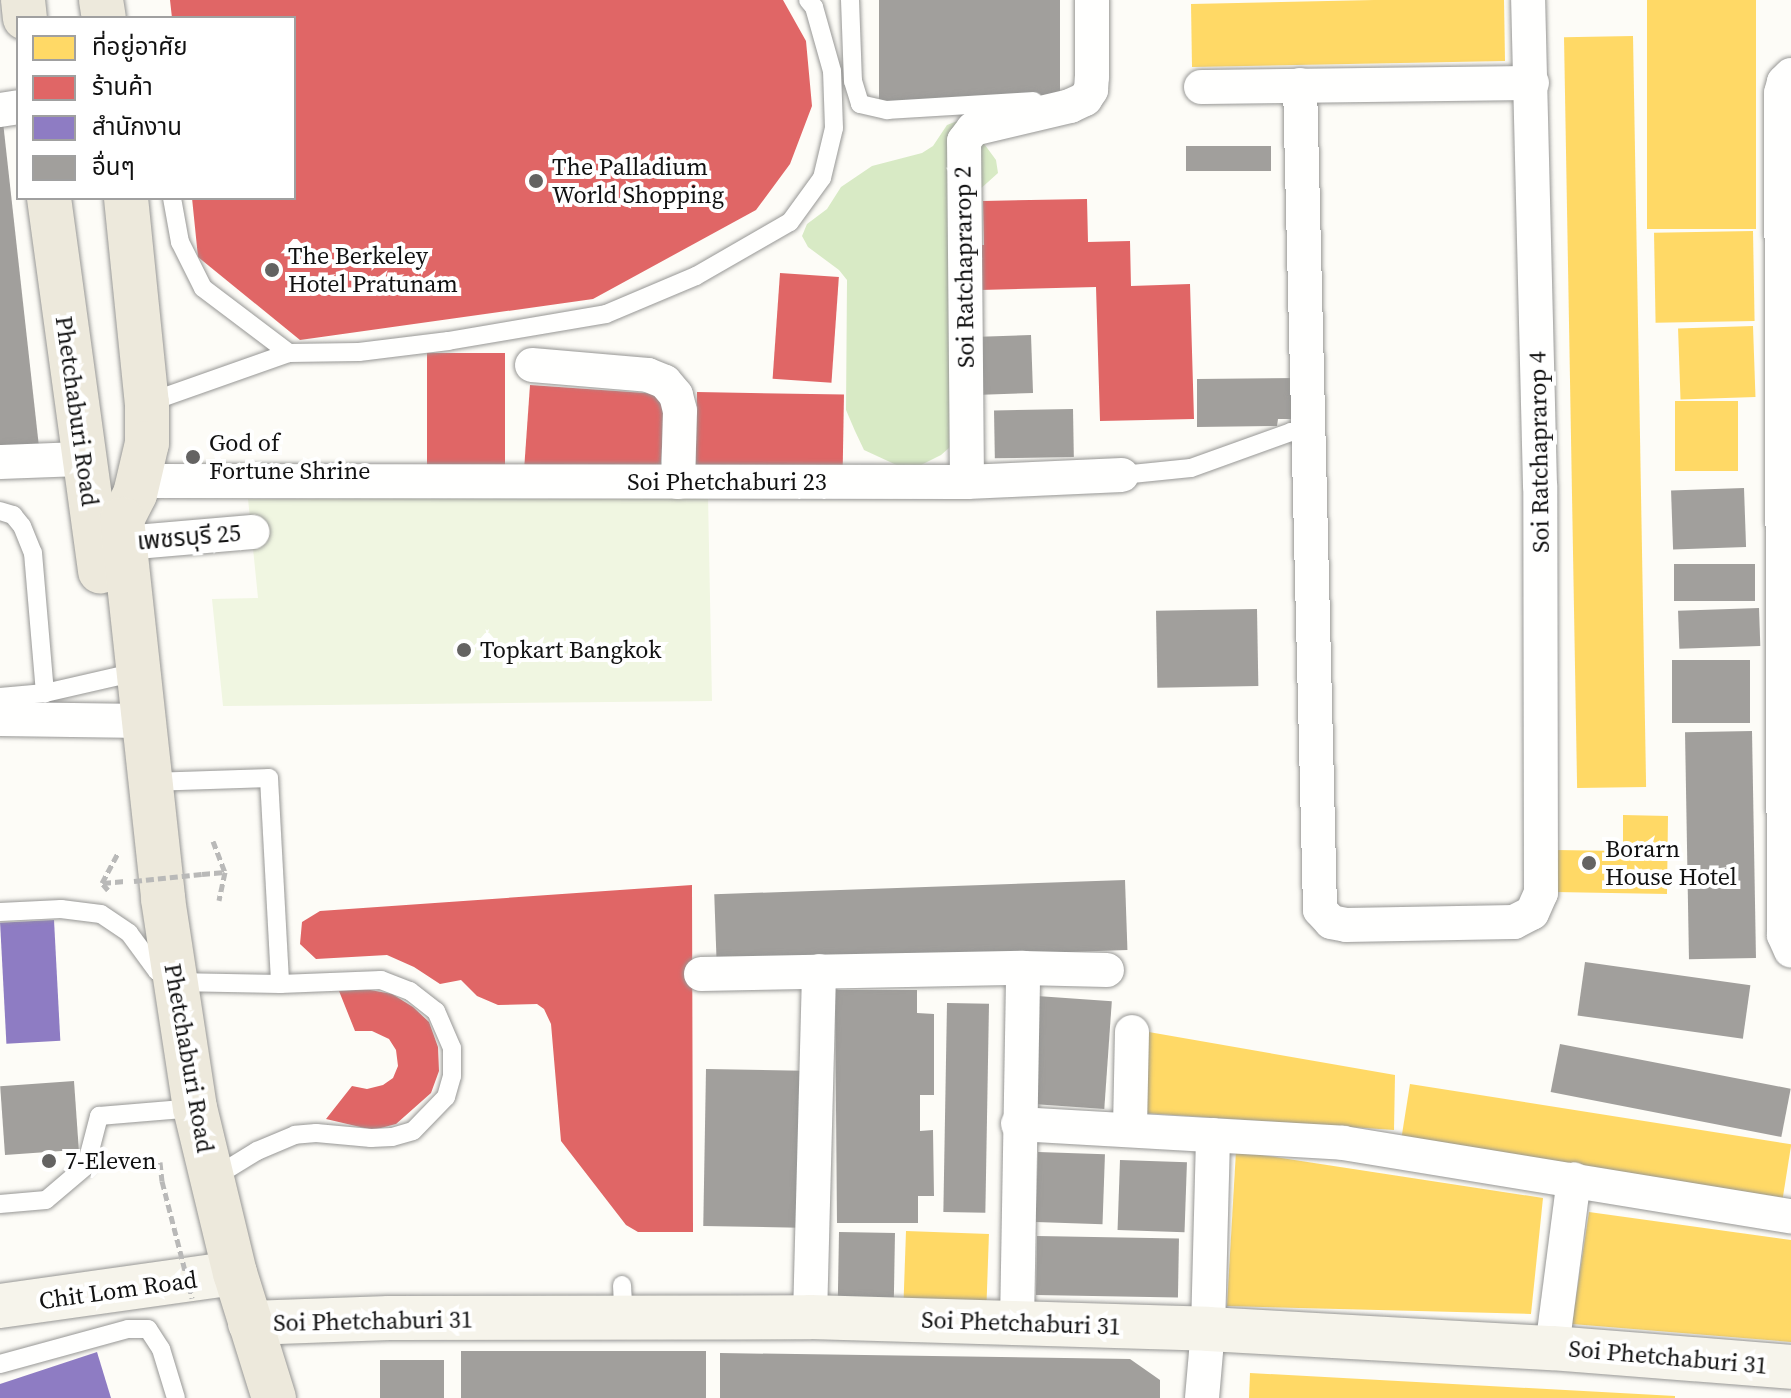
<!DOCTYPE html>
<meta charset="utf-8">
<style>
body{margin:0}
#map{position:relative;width:1791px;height:1398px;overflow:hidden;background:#fdfcf7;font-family:"Source Serif 4","Noto Sans Thai",serif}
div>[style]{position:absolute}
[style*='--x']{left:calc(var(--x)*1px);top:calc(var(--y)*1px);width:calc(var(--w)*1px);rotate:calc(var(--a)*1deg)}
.forest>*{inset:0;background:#d8eac5}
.pitch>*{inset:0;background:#f0f6e1}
.homes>*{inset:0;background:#ffd966;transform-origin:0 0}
.shops>*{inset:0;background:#e06666;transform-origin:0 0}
.offices>*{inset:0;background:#8e7cc3;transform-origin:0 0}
.building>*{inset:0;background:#a19f9c;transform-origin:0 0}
.path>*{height:5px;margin-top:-2.5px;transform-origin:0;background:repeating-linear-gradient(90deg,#b9b9b8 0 8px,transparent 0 12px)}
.roads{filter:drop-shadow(0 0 2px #979795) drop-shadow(0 0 2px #979795)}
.lane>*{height:18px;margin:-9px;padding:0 9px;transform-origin:9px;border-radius:9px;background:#fffffe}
.street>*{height:34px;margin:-17px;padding:0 17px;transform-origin:17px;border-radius:17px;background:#fffffe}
.secondary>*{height:44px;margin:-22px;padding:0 22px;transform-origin:22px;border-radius:22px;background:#f6f4eb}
.primary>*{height:44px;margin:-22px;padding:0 22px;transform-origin:22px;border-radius:22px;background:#ede9dc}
.path-bridge>*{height:5px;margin-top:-2.5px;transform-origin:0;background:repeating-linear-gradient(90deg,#b9b9b8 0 8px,transparent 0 12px)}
.dots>*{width:22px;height:22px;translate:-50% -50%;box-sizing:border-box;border:4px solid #fff;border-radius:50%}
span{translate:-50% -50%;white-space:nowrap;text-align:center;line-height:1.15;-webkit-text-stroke:8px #fff;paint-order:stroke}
.poi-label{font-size:24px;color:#111}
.left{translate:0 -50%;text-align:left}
.street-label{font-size:24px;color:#111}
.legend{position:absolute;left:16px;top:16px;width:280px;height:184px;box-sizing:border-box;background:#fff;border:2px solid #a0a0a0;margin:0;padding:10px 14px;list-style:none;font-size:24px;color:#111}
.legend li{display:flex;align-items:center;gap:16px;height:40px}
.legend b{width:40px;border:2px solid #a0a0a0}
</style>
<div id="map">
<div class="forest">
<div style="clip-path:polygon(960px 120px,971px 126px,996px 160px,998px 173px,978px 191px,957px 441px,941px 455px,917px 467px,903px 468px,864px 450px,855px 431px,846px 410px,847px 280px,839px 270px,808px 247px,802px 236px,807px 224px,827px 209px,841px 187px,872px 166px,922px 153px,933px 146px,947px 125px)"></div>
</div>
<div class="pitch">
<div style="clip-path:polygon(708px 495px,712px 701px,223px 706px,212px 599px,258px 598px,248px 499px)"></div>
</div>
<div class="homes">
<div style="clip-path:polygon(1374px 0,1504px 0,1505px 61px,1192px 67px,1191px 4px)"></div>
<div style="left:1647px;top:0;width:109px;height:229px"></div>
<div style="left:1633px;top:36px;width:751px;height:69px;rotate:89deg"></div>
<div style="left:1753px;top:231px;width:90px;height:99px;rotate:89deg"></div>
<div style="left:1753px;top:326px;width:71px;height:75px;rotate:88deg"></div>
<div style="left:1675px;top:401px;width:63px;height:70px"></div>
<div style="clip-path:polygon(1623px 815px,1668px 816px,1667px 894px,1555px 892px,1555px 850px,1623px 851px)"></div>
<div style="clip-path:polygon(1143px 1031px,1395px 1075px,1394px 1130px,1144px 1113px)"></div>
<div style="left:1410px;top:1084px;width:386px;height:54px;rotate:9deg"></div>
<div style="clip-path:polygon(1236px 1151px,1543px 1198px,1531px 1314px,1227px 1306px)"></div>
<div style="clip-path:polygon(1589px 1212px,1791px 1240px,1791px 1342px,1572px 1324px)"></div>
<div style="left:906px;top:1231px;width:83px;height:68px;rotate:2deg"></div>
<div style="clip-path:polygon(1250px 1373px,1675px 1396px,1675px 1398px,1249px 1398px)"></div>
</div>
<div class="shops">
<div style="clip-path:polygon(170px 0,783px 0,806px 41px,812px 106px,790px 164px,756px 210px,593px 299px,300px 340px,198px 257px,192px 198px,294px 198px,294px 18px,172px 18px)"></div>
<div style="clip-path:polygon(1087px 199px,1088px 242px,1130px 241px,1131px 286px,1190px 284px,1194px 419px,1100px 421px,1096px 287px,980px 290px,978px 245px,984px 245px,983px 201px)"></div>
<div style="left:780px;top:273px;width:59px;height:106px;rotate:4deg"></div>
<div style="left:427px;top:353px;width:78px;height:120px"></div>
<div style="left:530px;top:385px;width:136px;height:80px;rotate:4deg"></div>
<div style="left:697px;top:392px;width:147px;height:82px;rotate:1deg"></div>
<div style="clip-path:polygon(692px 885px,693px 1232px,638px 1232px,626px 1225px,561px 1141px,551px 1024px,544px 1009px,537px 1004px,498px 1005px,477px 996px,461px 980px,440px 984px,414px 967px,387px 955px,316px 959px,300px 944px,302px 922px,320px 911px)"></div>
<div style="clip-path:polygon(365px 989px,392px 994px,413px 1007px,429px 1022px,438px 1047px,439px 1071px,431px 1093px,396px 1124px,373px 1130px,326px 1119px,352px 1086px,367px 1089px,383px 1085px,393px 1078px,398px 1066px,396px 1050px,389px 1039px,372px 1031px,355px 1031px,339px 991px)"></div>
</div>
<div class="offices">
<div style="left:54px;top:920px;width:121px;height:54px;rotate:87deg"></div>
<div style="clip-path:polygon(97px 1352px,111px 1398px,0 1398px,0 1384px)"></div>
</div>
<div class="building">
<div style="left:879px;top:0;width:181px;height:101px"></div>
<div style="clip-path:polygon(3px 122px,39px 447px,0 451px,0 123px)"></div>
<div style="left:1186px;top:146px;width:85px;height:25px"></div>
<div style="left:1031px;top:335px;width:58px;height:51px;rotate:88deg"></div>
<div style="clip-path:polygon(1301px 378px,1302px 419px,1278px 419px,1277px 426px,1197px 427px,1197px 379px)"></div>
<div style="left:1073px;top:409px;width:48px;height:79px;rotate:89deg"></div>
<div style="left:1744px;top:488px;width:59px;height:73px;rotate:88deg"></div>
<div style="left:1755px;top:564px;width:37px;height:81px;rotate:90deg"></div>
<div style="left:1759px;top:608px;width:38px;height:81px;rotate:88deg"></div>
<div style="left:1257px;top:609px;width:77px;height:101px;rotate:89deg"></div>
<div style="left:1750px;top:660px;width:63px;height:78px;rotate:90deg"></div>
<div style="left:1752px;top:731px;width:227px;height:67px;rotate:89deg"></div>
<div style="left:1125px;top:880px;width:70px;height:411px;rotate:88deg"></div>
<div style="left:1585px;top:962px;width:167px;height:54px;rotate:8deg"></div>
<div style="clip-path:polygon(835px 990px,917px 990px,917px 1013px,934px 1014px,934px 1095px,920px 1095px,920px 1131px,933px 1130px,934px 1196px,918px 1196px,918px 1223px,837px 1223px)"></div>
<div style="left:1037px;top:996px;width:75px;height:108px;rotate:4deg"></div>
<div style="left:947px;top:1003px;width:42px;height:209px;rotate:1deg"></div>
<div style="left:1560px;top:1044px;width:235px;height:49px;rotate:11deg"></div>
<div style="left:706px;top:1069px;width:97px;height:157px;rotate:1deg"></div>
<div style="left:74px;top:1081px;width:69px;height:74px;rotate:86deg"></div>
<div style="left:1038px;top:1152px;width:67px;height:70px;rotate:2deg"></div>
<div style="left:1120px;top:1160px;width:67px;height:70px;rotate:2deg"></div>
<div style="left:839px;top:1232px;width:56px;height:65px;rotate:1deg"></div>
<div style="left:1037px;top:1236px;width:142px;height:59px;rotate:1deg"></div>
<div style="left:461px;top:1351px;width:245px;height:47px"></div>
<div style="clip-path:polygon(720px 1353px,1130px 1359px,1160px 1380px,1160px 1398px,720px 1398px)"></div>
<div style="left:380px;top:1360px;width:64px;height:38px"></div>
</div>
<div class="path">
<div style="--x:213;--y:841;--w:33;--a:69"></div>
<div style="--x:225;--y:872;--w:29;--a:102"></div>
<div style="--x:202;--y:874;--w:23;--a:-5"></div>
<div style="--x:103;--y:883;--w:22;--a:-5"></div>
<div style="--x:108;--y:890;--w:9;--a:-131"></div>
<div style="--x:102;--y:883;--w:34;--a:-62"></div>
<div style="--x:160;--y:1162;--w:19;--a:84"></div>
</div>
<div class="roads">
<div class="lane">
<div style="--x:850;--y:0;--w:81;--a:87.9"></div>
<div style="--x:853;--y:81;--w:24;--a:73"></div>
<div style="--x:860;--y:104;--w:28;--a:13"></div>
<div style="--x:887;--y:110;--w:147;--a:-3.5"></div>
<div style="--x:172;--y:198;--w:45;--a:79.7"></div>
<div style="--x:180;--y:242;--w:51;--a:63.4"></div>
<div style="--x:203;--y:288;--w:108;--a:37.1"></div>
<div style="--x:147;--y:403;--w:151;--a:-19.4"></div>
<div style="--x:289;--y:353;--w:70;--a:-0.8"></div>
<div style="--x:359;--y:352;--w:90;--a:-7"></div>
<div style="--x:448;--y:341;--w:160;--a:-9.7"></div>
<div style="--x:606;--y:314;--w:98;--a:-22.9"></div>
<div style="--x:696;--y:276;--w:108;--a:-29.9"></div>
<div style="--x:790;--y:222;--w:54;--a:-54"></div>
<div style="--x:822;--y:178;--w:51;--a:-76.5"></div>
<div style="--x:834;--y:128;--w:57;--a:-92"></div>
<div style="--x:832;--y:71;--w:66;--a:-105.7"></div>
<div style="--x:814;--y:7;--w:9;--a:-131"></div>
<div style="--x:1122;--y:475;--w:69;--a:-5.8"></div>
<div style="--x:1191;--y:468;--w:106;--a:-19.8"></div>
<div style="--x:1291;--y:432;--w:17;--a:3"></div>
<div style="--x:0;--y:511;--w:14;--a:17"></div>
<div style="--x:13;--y:515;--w:14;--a:51"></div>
<div style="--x:22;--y:526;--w:29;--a:68"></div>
<div style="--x:33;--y:553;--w:141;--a:85.1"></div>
<div style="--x:0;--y:697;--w:45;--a:-5.1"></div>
<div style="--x:45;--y:693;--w:76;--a:-12.9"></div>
<div style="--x:151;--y:782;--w:118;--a:-1.9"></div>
<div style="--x:269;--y:778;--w:206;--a:86.9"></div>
<div style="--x:0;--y:912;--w:61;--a:-2.8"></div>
<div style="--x:61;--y:909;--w:40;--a:7.1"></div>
<div style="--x:101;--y:914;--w:34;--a:34"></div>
<div style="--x:129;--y:933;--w:47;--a:53.6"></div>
<div style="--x:157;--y:971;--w:20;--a:33"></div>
<div style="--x:174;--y:982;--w:106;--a:1.1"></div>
<div style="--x:280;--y:984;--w:101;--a:-2.3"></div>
<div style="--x:381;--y:980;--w:31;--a:21"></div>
<div style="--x:410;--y:991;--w:33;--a:38"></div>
<div style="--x:436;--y:1011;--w:40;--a:66.6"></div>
<div style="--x:452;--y:1048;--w:28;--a:90"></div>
<div style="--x:452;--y:1076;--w:22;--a:106"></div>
<div style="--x:446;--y:1097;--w:47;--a:134.1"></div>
<div style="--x:413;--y:1131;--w:22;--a:164"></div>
<div style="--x:392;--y:1137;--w:21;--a:177"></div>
<div style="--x:371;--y:1138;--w:55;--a:-174.8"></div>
<div style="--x:316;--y:1133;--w:21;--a:175"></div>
<div style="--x:295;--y:1135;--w:41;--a:157.2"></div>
<div style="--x:257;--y:1151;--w:52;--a:148.5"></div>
<div style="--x:0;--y:1204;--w:46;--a:-5"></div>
<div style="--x:46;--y:1200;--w:52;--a:-40.4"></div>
<div style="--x:86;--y:1166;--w:52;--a:-75.4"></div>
<div style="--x:99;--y:1116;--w:96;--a:-4.8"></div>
<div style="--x:622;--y:1285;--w:34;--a:87"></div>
<div style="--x:0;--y:1364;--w:133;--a:-15.3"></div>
<div style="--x:128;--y:1329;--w:20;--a:0"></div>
<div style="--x:148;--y:1329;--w:24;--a:57"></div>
<div style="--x:161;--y:1349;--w:51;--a:73"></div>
</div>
<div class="street">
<div style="--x:1791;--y:75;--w:10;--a:135"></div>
<div style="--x:1784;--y:82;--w:11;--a:105"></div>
<div style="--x:1781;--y:93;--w:842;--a:89.8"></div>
<div style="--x:1784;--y:935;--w:17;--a:66"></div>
<div style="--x:1300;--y:85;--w:825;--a:88.61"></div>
<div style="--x:1320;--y:910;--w:16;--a:47"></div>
<div style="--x:1331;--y:922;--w:15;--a:11"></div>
<div style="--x:1346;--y:925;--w:168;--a:-1"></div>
<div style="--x:1514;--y:922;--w:20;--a:-27"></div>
<div style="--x:1532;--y:913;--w:22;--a:-66"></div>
<div style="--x:1541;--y:893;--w:407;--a:-90.1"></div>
<div style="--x:1540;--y:486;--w:486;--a:-91.4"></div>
<div style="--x:1201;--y:87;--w:331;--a:-0.7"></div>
<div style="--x:0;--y:110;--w:18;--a:-9"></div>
<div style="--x:532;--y:365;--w:116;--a:4.9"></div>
<div style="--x:648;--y:375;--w:18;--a:22"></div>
<div style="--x:665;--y:382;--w:17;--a:50"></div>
<div style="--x:676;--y:395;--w:16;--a:76"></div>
<div style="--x:680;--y:411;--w:71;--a:91.6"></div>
<div style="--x:0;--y:462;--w:83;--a:-2.1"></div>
<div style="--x:139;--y:481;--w:828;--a:0.07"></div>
<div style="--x:967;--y:482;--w:155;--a:-2.6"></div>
<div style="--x:967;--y:482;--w:341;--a:-90.5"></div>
<div style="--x:964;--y:141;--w:15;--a:-53"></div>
<div style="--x:973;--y:129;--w:100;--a:-13.3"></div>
<div style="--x:1070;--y:106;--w:17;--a:-25"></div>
<div style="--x:1085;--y:99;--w:11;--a:-56"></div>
<div style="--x:1091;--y:90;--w:13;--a:-86"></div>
<div style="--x:1092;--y:77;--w:77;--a:-90"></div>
<div style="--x:124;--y:543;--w:129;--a:-4.9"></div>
<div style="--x:0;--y:719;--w:144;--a:0.8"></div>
<div style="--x:701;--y:974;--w:322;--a:-1.1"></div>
<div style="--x:1023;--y:968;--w:84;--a:1.4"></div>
<div style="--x:1018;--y:1124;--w:326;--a:3.3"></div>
<div style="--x:1343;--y:1143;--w:454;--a:9.3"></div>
<div style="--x:1130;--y:1127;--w:95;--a:-88.8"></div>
<div style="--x:810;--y:1317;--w:346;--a:-88.5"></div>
<div style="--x:1017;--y:1324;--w:356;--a:-89"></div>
<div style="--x:1552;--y:1348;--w:170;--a:-82.6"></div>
<div style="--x:1202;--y:1398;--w:69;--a:-85"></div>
<div style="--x:1208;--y:1329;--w:194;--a:-88.5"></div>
</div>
<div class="secondary">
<div style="--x:0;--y:1306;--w:237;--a:-8"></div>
<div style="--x:250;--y:1323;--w:139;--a:-2.1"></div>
<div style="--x:389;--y:1318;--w:421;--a:-0.1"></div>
<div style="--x:810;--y:1317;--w:398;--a:1.7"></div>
<div style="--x:1208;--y:1329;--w:345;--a:3.2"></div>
<div style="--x:1552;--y:1348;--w:240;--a:4.5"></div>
</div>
<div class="primary">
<div style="--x:23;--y:0;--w:18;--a:84"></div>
<div style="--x:101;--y:0;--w:18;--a:81"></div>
<div style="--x:49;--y:198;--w:377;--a:82.2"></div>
<div style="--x:126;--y:198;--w:206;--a:84.2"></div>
<div style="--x:147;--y:403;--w:40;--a:90"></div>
<div style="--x:147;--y:443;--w:52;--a:103.2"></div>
<div style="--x:135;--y:494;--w:28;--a:117"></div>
<div style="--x:122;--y:519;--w:382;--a:83.8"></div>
<div style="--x:163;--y:899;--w:211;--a:81.3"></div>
<div style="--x:195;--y:1108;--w:170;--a:76.4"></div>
<div style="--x:235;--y:1273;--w:131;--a:72.7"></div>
</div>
</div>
<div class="path-bridge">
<div style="--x:134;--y:881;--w:68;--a:-5.9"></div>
<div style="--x:162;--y:1181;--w:121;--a:75.6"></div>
</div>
<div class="dots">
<div style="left:536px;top:181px;background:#646362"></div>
<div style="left:272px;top:270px;background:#646362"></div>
<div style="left:193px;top:457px;background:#646362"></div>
<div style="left:464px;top:650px;background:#646362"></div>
<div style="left:1589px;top:863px;background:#646362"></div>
<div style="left:49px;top:1161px;background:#646362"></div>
</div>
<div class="poi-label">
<span class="left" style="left:552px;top:181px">The Palladium<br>World Shopping</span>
<span class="left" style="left:288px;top:270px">The Berkeley<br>Hotel Pratunam</span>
<span class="left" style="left:209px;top:457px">God of<br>Fortune Shrine</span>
<span class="left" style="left:480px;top:650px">Topkart Bangkok</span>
<span class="left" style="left:1605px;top:863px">Borarn<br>House Hotel</span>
<span class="left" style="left:65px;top:1161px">7-Eleven</span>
</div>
<div class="street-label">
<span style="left:964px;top:267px;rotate:-91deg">Soi Ratchaprarop 2</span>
<span style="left:77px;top:411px;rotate:82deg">Phetchaburi Road</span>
<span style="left:1539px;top:452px;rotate:-91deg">Soi Ratchaprarop 4</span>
<span style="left:727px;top:482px">Soi Phetchaburi 23</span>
<span style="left:189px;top:537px;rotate:-5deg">เพชรบุรี 25</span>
<span style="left:189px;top:1058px;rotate:80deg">Phetchaburi Road</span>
<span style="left:118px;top:1290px;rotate:-8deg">Chit Lom Road</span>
<span style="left:373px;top:1321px;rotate:-1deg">Soi Phetchaburi 31</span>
<span style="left:1021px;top:1323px;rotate:2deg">Soi Phetchaburi 31</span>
<span style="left:1668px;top:1357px;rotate:5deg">Soi Phetchaburi 31</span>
</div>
<ul class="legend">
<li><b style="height:22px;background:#ffd966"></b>ที่อยู่อาศัย</li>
<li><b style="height:22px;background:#e06666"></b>ร้านค้า</li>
<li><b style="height:22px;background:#8e7cc3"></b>สำนักงาน</li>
<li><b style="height:22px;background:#a19f9c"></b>อื่นๆ</li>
</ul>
</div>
